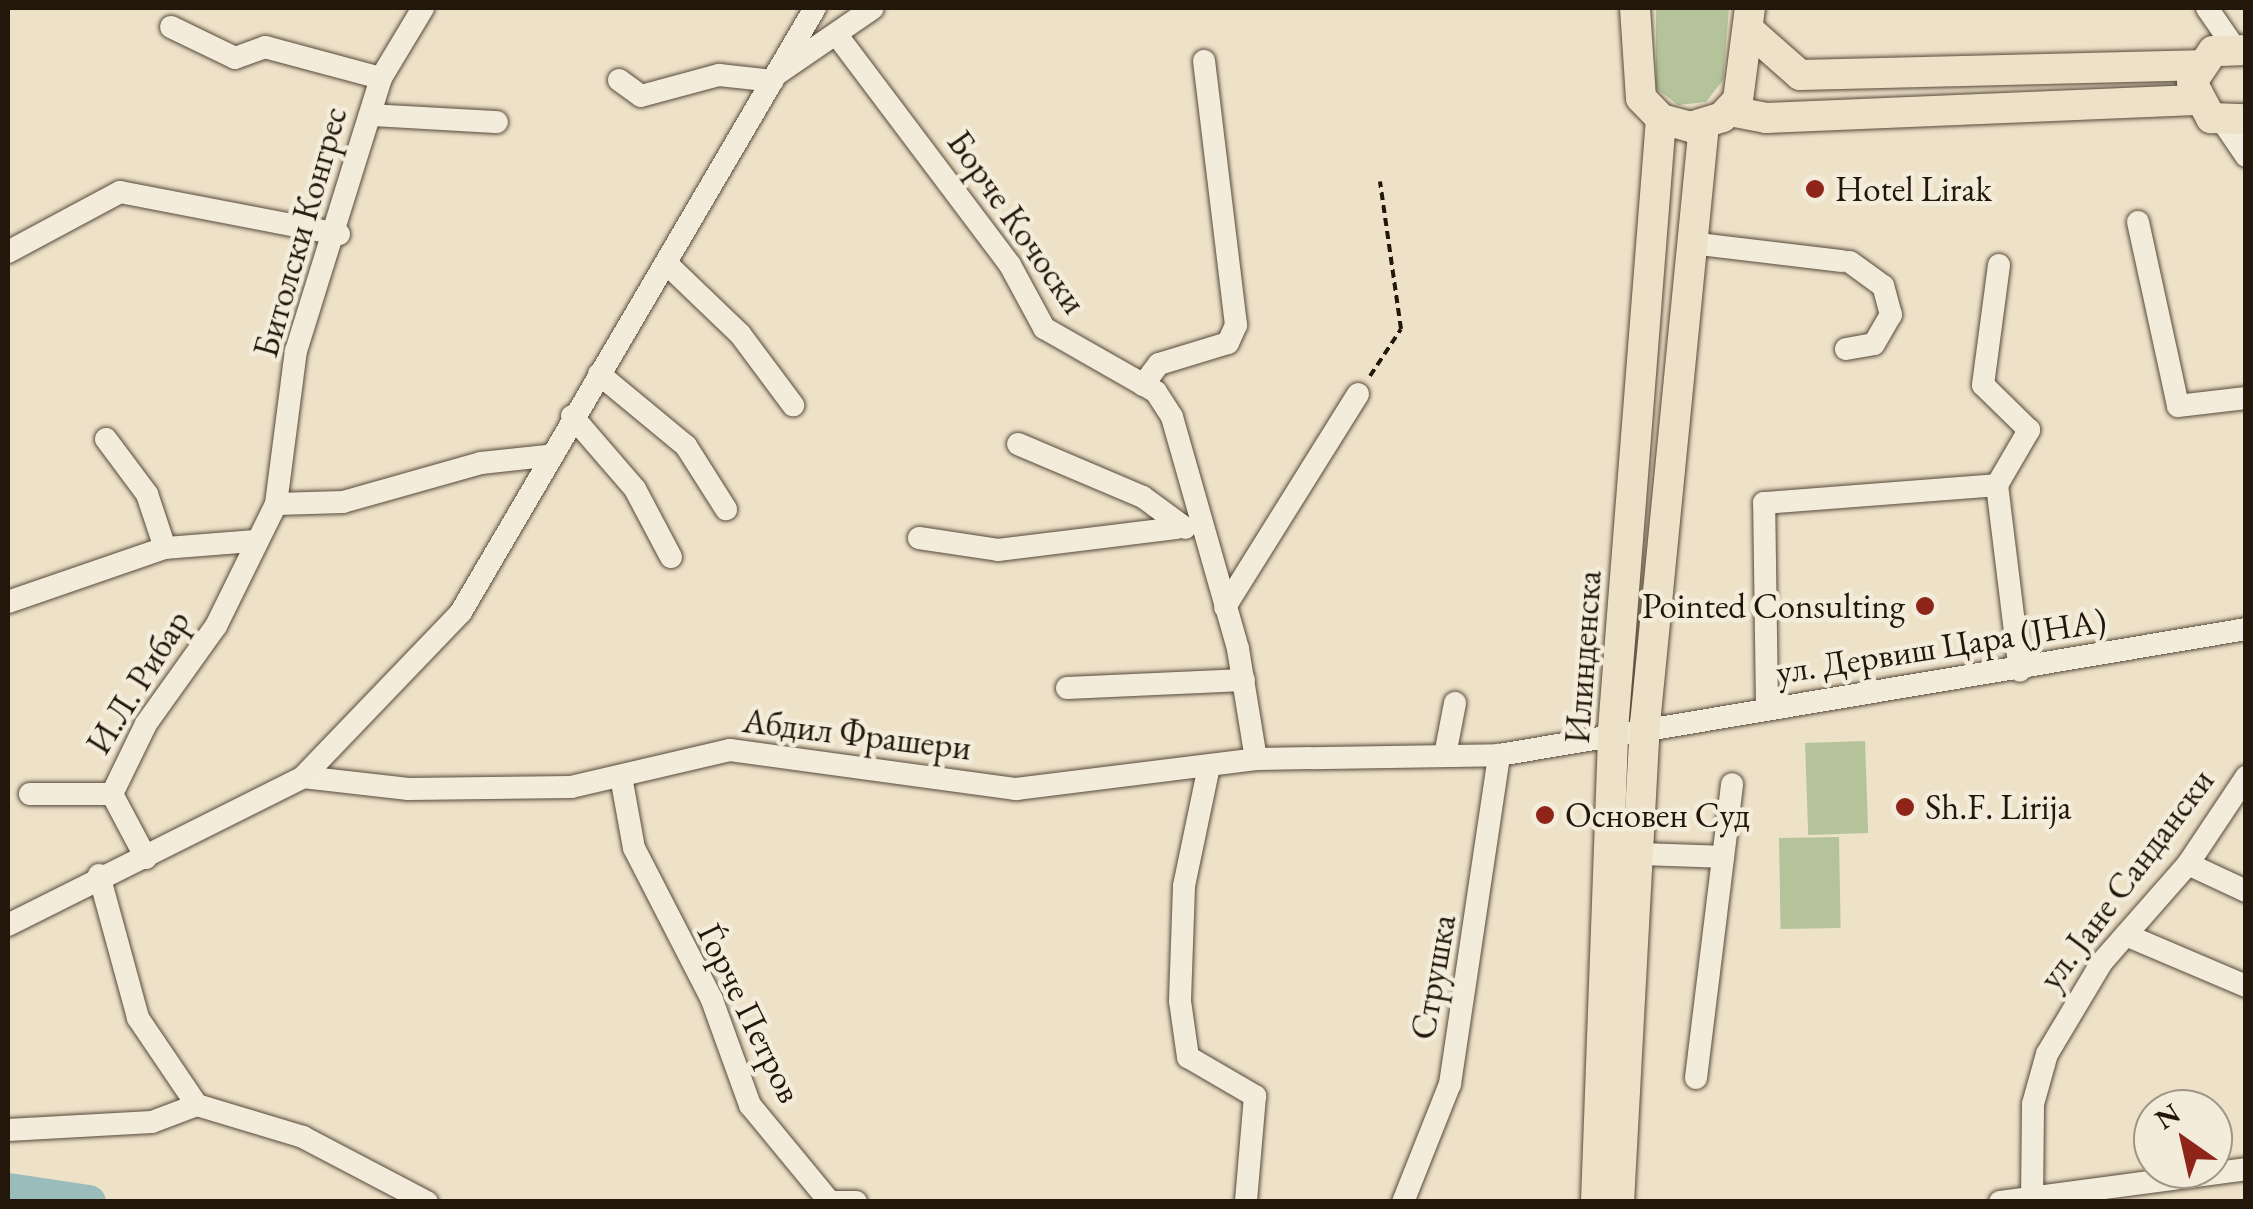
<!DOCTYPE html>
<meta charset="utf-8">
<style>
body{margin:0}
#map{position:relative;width:2253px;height:1209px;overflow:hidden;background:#ede1c8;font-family:"EB Garamond",serif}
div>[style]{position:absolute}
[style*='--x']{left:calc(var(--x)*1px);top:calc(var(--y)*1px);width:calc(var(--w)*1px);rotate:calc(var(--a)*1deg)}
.green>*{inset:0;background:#b4c399;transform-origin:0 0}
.river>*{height:35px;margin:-17.5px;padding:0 17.5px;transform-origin:17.5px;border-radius:17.5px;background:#9abcba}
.path>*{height:4px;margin-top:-2px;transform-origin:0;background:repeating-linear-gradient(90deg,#23160a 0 8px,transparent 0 13px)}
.roads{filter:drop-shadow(0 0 2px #56493a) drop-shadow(0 0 2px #56493a)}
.minor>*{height:22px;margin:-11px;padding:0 11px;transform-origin:11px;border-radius:11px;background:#f3ecdb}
.major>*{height:30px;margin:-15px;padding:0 15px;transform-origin:15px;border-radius:15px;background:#ede1c8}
.dots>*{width:28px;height:28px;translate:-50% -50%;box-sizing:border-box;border:5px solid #f3ecdb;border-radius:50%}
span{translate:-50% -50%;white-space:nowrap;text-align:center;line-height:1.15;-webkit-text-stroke:9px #f3ecdb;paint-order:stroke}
.poi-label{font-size:35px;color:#23160a}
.left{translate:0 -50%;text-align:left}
.right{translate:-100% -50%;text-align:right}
.street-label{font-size:35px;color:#23160a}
.frame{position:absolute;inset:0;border:10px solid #23160a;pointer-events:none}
.north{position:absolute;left:2133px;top:1089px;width:100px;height:100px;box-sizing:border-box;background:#f3ecdb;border:2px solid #a09687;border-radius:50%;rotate:326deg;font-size:28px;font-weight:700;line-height:40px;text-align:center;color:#23160a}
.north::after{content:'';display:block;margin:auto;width:35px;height:45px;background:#8f2418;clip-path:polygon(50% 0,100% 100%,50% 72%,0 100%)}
</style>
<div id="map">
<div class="green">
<div style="clip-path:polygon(1656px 8px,1729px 8px,1723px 80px,1706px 102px,1678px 105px,1656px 88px)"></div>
<div style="left:1865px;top:741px;width:92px;height:60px;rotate:88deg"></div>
<div style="left:1839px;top:837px;width:91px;height:60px;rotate:89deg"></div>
</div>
<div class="river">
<div style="--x:8;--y:1190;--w:81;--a:8.5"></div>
</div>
<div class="path">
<div style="--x:1370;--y:376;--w:56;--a:-56.6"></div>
<div style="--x:1401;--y:329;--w:149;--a:-98.1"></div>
</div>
<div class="roads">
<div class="minor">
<div style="--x:2207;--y:8;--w:47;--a:55.3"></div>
<div style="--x:171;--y:27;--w:71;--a:25.8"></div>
<div style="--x:235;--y:58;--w:32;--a:-20"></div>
<div style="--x:265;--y:47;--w:120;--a:15"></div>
<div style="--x:839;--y:38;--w:284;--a:53"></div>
<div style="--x:1010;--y:265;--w:72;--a:61.6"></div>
<div style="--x:1044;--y:328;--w:129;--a:29.7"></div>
<div style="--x:1156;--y:392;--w:30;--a:57"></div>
<div style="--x:1172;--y:417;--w:241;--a:74.1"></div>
<div style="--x:1238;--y:649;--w:111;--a:80.7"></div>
<div style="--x:777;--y:74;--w:116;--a:-34.5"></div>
<div style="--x:619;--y:80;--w:27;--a:36"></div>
<div style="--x:641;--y:96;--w:81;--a:-15.1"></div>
<div style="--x:719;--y:75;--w:54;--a:6.3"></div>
<div style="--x:371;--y:115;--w:126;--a:3.2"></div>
<div style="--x:2223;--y:122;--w:41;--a:55.9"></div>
<div style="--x:2138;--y:222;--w:188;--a:77.7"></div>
<div style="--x:2178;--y:406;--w:68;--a:-6.7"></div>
<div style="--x:1690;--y:243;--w:153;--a:6.8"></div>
<div style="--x:8;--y:252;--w:127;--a:-28.2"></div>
<div style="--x:120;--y:192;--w:223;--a:10.9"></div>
<div style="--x:668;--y:265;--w:100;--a:43.8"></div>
<div style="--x:740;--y:334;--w:89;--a:53.3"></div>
<div style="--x:1846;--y:349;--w:28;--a:-10"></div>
<div style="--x:1874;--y:344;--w:34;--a:-60"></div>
<div style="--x:1891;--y:315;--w:30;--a:-105"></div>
<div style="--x:1883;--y:286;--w:41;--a:-144"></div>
<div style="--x:599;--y:374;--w:113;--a:39.6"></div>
<div style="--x:686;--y:446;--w:75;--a:57.6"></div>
<div style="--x:1143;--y:385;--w:26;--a:-53"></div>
<div style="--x:1159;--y:364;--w:72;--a:-16.9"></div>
<div style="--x:1228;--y:343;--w:20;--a:-66"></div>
<div style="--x:1236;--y:325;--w:266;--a:-96.9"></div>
<div style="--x:572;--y:416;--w:96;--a:49.2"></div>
<div style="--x:635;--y:489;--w:77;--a:62.1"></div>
<div style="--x:106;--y:439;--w:69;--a:53.3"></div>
<div style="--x:147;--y:494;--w:57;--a:71.6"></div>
<div style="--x:1018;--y:444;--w:136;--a:23"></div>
<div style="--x:1143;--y:497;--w:52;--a:36.4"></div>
<div style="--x:1997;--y:485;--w:187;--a:83"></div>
<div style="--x:276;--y:504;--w:67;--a:-1.7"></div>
<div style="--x:343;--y:502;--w:143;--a:-15.8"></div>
<div style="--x:481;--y:463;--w:64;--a:-6.2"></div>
<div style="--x:919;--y:538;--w:80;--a:8.6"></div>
<div style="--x:998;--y:550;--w:179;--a:-7"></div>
<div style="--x:8;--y:602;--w:166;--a:-19"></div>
<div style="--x:165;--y:548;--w:89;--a:-4.5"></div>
<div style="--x:1225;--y:607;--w:251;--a:-58"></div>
<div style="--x:1067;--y:688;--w:177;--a:-2.6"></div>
<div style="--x:1767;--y:707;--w:204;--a:-90.8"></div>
<div style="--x:1764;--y:503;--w:234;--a:-4.4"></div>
<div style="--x:1997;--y:485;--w:64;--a:-59.8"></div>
<div style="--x:2029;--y:430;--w:64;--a:-135.6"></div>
<div style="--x:1983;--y:385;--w:121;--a:-82.4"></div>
<div style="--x:1445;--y:755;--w:53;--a:-79.1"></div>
<div style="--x:1208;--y:771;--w:117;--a:101.8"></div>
<div style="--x:1184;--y:886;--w:115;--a:92"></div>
<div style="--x:1180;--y:1001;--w:57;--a:81.9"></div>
<div style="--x:1188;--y:1057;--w:78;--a:30.2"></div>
<div style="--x:1255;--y:1096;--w:106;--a:94.9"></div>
<div style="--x:303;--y:777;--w:106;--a:6.5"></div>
<div style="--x:408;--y:789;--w:163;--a:-0.7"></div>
<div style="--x:571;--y:787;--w:163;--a:-13.1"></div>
<div style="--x:730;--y:750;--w:289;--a:7.8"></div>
<div style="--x:1016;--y:789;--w:242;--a:-7.1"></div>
<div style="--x:1256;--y:759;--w:243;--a:-0.9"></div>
<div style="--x:1499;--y:755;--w:758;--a:-9.57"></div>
<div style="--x:622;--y:782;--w:67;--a:79.7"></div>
<div style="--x:634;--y:848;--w:171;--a:62.8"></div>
<div style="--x:712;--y:1000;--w:112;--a:70.1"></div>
<div style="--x:750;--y:1105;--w:124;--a:50.5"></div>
<div style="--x:30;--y:794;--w:82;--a:0"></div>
<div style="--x:1638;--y:854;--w:85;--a:2"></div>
<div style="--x:146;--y:858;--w:72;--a:-118"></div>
<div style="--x:112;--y:794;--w:78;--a:-64.1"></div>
<div style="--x:146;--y:724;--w:120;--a:-54.5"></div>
<div style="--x:216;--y:626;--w:136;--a:-63.8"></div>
<div style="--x:276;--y:504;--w:154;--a:-82.6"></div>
<div style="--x:296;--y:351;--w:286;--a:-72.7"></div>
<div style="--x:381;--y:78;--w:82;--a:-59"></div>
<div style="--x:2188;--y:864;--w:64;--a:25"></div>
<div style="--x:99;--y:875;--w:148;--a:74.7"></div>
<div style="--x:138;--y:1018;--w:105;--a:55.9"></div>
<div style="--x:8;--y:925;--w:330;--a:-26.6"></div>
<div style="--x:303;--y:777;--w:228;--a:-46.2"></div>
<div style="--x:461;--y:612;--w:700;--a:-59.63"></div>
<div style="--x:2126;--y:935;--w:130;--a:23"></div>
<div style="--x:1696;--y:1078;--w:296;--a:-83"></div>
<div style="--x:8;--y:1130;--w:144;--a:-3.2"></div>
<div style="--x:152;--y:1122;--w:48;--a:-20.7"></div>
<div style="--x:197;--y:1105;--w:111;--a:16.8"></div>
<div style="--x:303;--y:1137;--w:140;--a:27.7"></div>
<div style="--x:825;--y:1202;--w:31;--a:0"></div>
<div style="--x:1403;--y:1202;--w:127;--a:-68.3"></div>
<div style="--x:1450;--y:1084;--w:333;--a:-81.5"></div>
<div style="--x:2000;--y:1202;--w:248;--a:-7.6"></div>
<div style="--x:2032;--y:1202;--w:98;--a:-89.4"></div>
<div style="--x:2033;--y:1104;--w:52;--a:-74.4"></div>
<div style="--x:2047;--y:1054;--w:107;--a:-59.1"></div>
<div style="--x:2102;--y:962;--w:130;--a:-48.7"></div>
<div style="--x:2188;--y:864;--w:105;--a:-56.3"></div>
</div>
<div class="major">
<div style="--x:1635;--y:8;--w:90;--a:86.2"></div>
<div style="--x:1641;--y:98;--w:29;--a:46"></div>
<div style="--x:1661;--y:119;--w:30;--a:15"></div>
<div style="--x:1690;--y:127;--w:34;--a:-17"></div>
<div style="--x:1722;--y:117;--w:23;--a:-47"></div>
<div style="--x:1738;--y:100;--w:93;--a:-82.6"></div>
<div style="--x:1749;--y:30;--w:68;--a:41.4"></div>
<div style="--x:1800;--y:75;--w:398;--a:-1.4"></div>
<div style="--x:2246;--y:50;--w:33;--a:178"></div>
<div style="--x:2213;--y:51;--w:37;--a:124"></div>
<div style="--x:2192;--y:82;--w:41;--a:62.2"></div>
<div style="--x:2211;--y:118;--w:35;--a:2"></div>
<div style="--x:1730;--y:111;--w:37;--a:11"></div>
<div style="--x:1766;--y:118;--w:430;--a:-2.4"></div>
<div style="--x:1596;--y:1202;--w:472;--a:-87.9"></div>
<div style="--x:1613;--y:730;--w:613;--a:-85.51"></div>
<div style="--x:1619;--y:1202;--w:479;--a:-86.9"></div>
<div style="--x:1645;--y:724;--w:603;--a:-84.38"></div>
</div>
</div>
<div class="dots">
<div style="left:1815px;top:189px;background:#8f2418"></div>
<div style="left:1925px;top:606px;background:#8f2418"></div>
<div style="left:1905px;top:807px;background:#8f2418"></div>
<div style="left:1545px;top:815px;background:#8f2418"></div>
</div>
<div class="poi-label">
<span class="left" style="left:1835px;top:189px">Hotel Lirak</span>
<span class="right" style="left:1905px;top:606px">Pointed Consulting</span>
<span class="left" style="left:1925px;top:807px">Sh.F. Lirija</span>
<span class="left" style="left:1565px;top:815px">Основен Суд</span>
</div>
<div class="street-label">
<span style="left:1017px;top:222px;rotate:55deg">Борче Кочоски</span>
<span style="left:300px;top:232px;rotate:-74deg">Битолски Конгрес</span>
<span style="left:1941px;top:646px;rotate:-9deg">ул. Дервиш Цара (ЈНА)</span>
<span style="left:1583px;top:657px;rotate:-86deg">Илинденска</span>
<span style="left:138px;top:682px;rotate:-58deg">И.Л. Рибар</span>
<span style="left:857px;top:734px;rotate:7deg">Абдил Фрашери</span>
<span style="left:2126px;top:879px;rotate:-53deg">ул. Јане Сандански</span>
<span style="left:1433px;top:977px;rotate:-80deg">Струшка</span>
<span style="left:750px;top:1013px;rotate:64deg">Ѓорче Петров</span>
</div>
<div class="frame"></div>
<div class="north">N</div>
</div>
